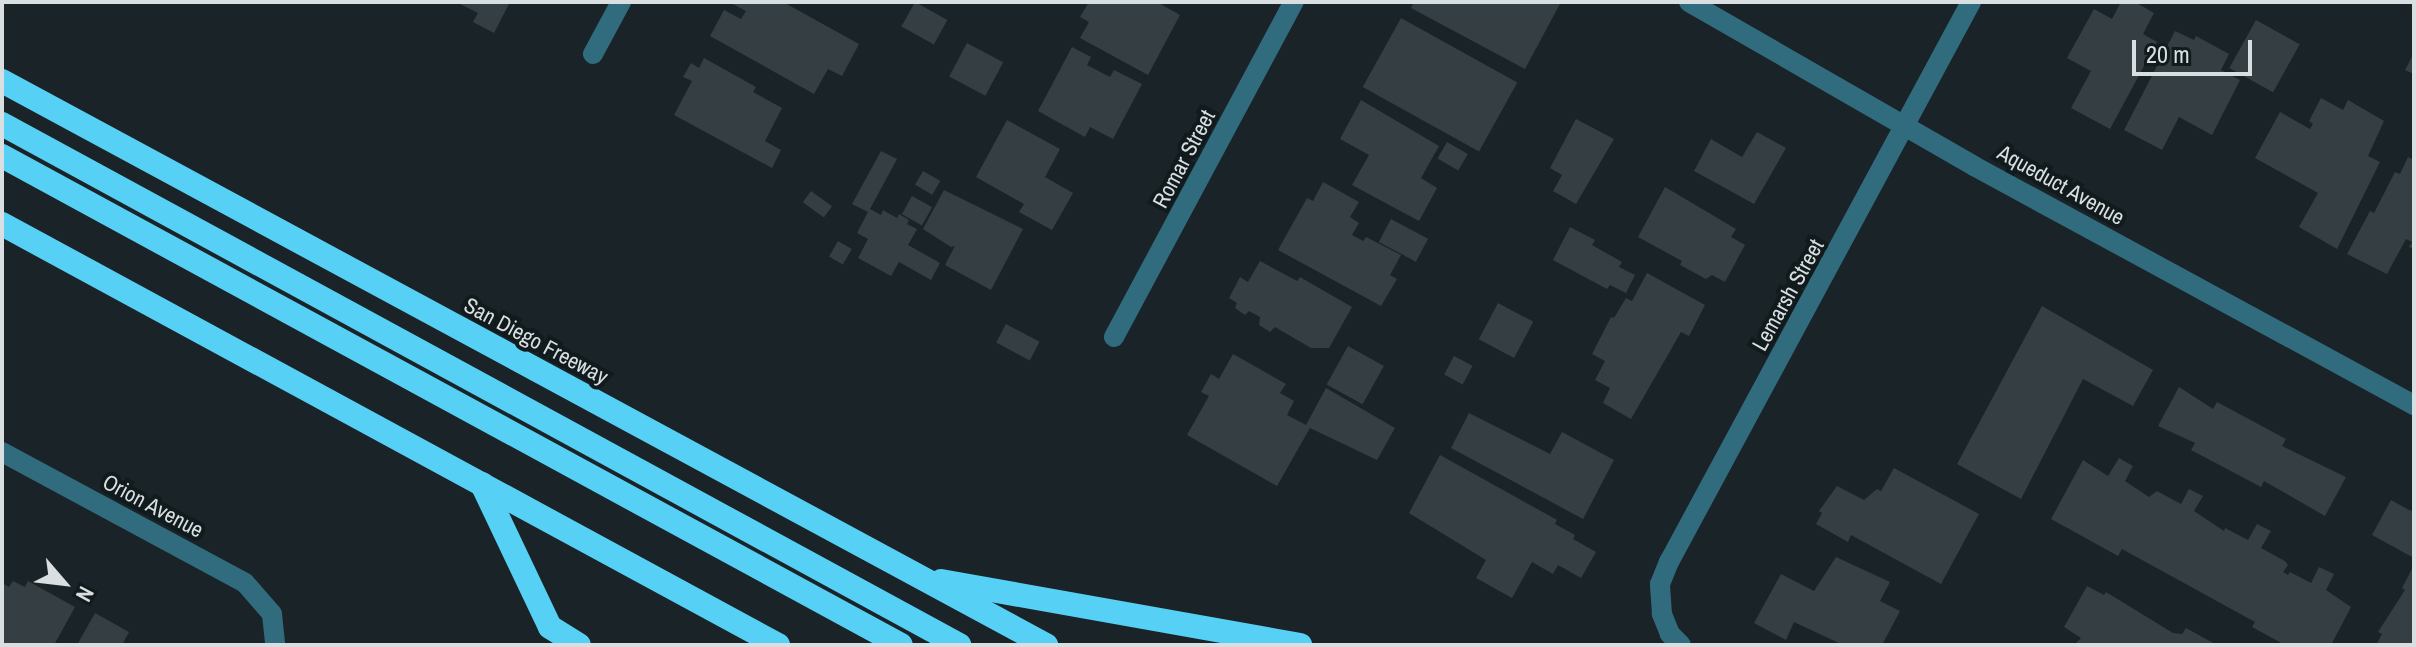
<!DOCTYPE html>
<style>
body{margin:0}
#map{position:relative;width:2416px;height:647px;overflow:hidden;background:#1a2327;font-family:"Archivo Narrow",sans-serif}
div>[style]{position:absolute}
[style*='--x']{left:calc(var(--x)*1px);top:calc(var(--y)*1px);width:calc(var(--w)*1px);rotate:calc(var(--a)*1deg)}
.building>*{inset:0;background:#353f43;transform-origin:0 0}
.street>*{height:20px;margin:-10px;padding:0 10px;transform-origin:10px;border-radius:10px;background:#316c7e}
.highway>*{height:24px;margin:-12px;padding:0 12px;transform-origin:12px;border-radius:12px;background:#56d0f5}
span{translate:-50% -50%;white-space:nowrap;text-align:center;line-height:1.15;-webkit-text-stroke:8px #111a1d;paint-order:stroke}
.street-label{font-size:22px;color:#d9dfe1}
.frame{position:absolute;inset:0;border:4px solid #d9dfe1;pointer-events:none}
.north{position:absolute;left:24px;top:543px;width:80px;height:80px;-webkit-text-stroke:6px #111a1d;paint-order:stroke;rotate:118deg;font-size:22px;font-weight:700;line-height:32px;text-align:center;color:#d9dfe1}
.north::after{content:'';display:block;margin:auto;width:28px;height:36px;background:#d9dfe1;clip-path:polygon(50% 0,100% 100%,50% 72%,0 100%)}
.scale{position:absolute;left:2132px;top:40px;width:120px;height:36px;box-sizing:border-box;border:4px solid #d9dfe1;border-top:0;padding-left:10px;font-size:24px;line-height:28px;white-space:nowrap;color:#d9dfe1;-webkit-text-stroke:6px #111a1d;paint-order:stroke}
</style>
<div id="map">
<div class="building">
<div style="clip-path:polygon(456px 2px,510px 2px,494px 33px,473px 22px,478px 13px)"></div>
<div style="clip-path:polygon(729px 2px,783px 2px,859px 44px,842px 76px,828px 69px,814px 94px,710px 36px,724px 10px,741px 19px,746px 11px)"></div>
<div style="left:915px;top:2px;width:37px;height:28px;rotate:29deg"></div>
<div style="clip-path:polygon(1089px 2px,1157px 2px,1180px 15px,1148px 75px,1080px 38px,1089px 22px,1080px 17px)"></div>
<div style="clip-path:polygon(1414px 2px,1561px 2px,1525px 69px,1411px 8px)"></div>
<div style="clip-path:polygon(2121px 2px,2135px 2px,2154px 13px,2143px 34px,2157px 42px,2110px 129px,2071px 108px,2091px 71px,2067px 58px,2094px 9px,2112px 19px)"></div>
<div style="left:1401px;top:18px;width:133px;height:79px;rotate:29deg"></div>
<div style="left:2256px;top:20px;width:50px;height:55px;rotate:29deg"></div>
<div style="clip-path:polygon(2175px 31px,2194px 40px,2196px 36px,2229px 54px,2221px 70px,2240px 80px,2212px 135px,2179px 117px,2162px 150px,2124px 130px)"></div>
<div style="left:967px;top:43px;width:41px;height:38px;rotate:28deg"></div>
<div style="clip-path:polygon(1072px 47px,1091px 57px,1087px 65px,1110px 77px,1114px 70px,1142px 84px,1113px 139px,1090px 127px,1085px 137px,1038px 111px)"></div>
<div style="clip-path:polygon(2414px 53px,2414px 74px,2405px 70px)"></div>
<div style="clip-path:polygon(704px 58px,756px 87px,753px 92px,782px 108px,765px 141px,781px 150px,772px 168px,674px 115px,692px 81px,683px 77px,691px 63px,699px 68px)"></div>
<div style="clip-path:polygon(2321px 98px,2343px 110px,2348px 100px,2384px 121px,2368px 156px,2380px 162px,2337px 249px,2299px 227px,2318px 193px,2255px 158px,2280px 112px,2310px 129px,2313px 124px,2309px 121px)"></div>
<div style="clip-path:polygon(1361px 100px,1439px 146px,1421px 178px,1437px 188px,1419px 221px,1352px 185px,1369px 155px,1340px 139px)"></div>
<div style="clip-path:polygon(1576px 119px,1614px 139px,1576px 204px,1553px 191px,1562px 175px,1550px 168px)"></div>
<div style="clip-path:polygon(1007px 120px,1060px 149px,1045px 177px,1073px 193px,1052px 230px,1019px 212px,1024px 204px,976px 177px)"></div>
<div style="clip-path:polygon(1757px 132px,1786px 148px,1754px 204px,1694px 171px,1711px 139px,1742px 157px)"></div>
<div style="left:1447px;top:142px;width:24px;height:19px;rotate:30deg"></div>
<div style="clip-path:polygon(881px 151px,897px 159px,870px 209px,881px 215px,883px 210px,897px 218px,899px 214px,909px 220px,907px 224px,917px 229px,908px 245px,940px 263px,931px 280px,899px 262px,891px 276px,858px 258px,868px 239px,857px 233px,868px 212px,852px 204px)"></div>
<div style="clip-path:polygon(2408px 157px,2414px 160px,2414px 249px,2409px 247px,2412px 242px,2406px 239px,2387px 274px,2347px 254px,2370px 211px,2374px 213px,2395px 172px,2400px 174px)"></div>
<div style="left:923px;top:171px;width:20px;height:16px;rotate:30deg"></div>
<div style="clip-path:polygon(1323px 182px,1359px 202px,1350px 217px,1359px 223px,1352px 235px,1363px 241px,1366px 237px,1401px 255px,1390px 275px,1397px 279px,1381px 306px,1278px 250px,1307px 198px,1313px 201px)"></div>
<div style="clip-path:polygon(1665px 187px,1736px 229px,1731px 237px,1745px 245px,1725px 282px,1712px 275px,1706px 279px,1680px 265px,1682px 261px,1638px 237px)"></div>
<div style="clip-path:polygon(944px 190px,1023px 229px,991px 290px,945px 265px,955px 246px,951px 247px,923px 229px)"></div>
<div style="left:811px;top:191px;width:26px;height:14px;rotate:36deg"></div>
<div style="left:912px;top:196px;width:23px;height:21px;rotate:29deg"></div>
<div style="left:1391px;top:219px;width:42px;height:26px;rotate:28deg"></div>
<div style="clip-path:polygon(1570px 227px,1595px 240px,1592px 245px,1622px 262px,1619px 267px,1635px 275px,1626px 293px,1610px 285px,1607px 289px,1553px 260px)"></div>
<div style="left:838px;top:241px;width:16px;height:18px;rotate:30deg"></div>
<div style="clip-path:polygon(1260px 261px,1297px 281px,1300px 277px,1352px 307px,1329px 348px,1311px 348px,1275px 327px,1270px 332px,1259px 325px,1260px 317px,1249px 311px,1245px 315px,1235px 308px,1237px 303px,1229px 298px,1240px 277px,1248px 282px)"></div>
<div style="clip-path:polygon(1647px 273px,1705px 305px,1689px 336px,1681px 332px,1631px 419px,1603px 403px,1610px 388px,1595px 380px,1605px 361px,1592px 354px,1611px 317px,1614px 318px,1626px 298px,1632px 301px)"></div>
<div style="left:1498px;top:303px;width:40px;height:41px;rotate:28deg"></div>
<div style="clip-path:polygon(2042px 306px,2153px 370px,2133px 406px,2083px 379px,2021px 499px,1957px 464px)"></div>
<div style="left:1006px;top:324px;width:38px;height:21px;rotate:28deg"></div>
<div style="left:1348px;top:346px;width:41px;height:44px;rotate:29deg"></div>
<div style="clip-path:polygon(1233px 354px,1286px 384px,1280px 393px,1294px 401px,1287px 415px,1306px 425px,1326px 388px,1395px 428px,1377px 460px,1310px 428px,1277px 486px,1187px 435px,1209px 396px,1201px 392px,1211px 374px,1219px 379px)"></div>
<div style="left:1454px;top:356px;width:21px;height:21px;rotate:28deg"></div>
<div style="clip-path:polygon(2179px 387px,2213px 409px,2217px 402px,2286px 439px,2282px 446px,2346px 477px,2325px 516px,2264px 481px,2261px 487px,2191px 450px,2195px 443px,2158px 426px)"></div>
<div style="clip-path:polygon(1469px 413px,1550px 454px,1562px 432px,1614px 460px,1583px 519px,1451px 448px)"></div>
<div style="clip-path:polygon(1440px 455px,1557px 520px,1555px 524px,1575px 535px,1573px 539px,1596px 552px,1581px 578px,1558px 565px,1553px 574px,1532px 562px,1512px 598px,1476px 578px,1486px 560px,1409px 513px)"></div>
<div style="clip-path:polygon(2119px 458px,2133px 466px,2125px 481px,2149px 497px,2157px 491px,2181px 504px,2189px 489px,2203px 496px,2194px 511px,2224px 531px,2225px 528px,2248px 540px,2257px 524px,2271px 531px,2261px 548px,2285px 561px,2288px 565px,2283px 572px,2288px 575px,2290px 572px,2311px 583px,2319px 567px,2334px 574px,2326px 590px,2351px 607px,2331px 645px,2285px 645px,2252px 627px,2255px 622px,2122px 549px,2118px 556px,2051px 519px,2083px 460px,2108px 476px)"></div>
<div style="clip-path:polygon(1894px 468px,1979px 514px,1941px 584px,1851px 535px,1848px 542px,1816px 524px,1822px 513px,1819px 511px,1837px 486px,1864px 500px,1877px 489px,1881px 491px)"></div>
<div style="clip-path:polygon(2391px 500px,2411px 511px,2414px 505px,2414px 558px,2372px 535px)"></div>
<div style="clip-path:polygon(1836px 557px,1890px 582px,1880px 601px,1900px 611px,1882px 645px,1843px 645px,1794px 622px,1786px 640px,1754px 623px,1781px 574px,1814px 591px)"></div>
<div style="clip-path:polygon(2414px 565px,2414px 645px,2376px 645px,2382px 634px,2378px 632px,2405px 590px,2402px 588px)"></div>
<div style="clip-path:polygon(13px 581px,25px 587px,28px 581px,75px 607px,54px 645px,2px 645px,2px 583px,9px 587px)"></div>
<div style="clip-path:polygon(2087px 586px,2104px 595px,2106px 592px,2173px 633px,2182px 634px,2186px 628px,2217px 645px,2074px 645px,2081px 638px,2064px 627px)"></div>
<div style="clip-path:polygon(95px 613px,129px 632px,122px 645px,77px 645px)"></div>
</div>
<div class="street">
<div style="--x:1689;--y:2;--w:329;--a:29.9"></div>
<div style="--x:1974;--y:166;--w:501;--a:28.51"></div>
<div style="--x:593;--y:54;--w:59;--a:-61.7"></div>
<div style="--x:1114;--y:337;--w:380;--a:-61.8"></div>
<div style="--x:2;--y:452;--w:276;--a:28.3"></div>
<div style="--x:245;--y:583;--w:41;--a:48.9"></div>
<div style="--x:272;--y:614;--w:31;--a:84"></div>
<div style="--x:1681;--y:645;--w:16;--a:-135"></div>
<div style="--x:1670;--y:634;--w:22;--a:-112"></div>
<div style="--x:1662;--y:614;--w:30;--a:-94"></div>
<div style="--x:1660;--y:584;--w:24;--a:-68"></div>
<div style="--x:1669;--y:562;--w:636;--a:-61.66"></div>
</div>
<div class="highway">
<div style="--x:2;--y:81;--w:1187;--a:28.38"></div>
<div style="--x:2;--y:124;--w:1090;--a:28.56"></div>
<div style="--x:2;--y:156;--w:1023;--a:28.54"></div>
<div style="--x:2;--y:224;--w:883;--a:28.48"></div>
<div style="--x:482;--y:484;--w:158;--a:64.6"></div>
<div style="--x:550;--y:627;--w:34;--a:32"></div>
<div style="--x:941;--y:581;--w:365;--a:10.1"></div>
</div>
<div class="street-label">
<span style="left:1184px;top:159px;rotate:-62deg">Romar Street</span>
<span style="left:2061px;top:185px;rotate:29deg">Aqueduct Avenue</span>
<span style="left:1788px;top:295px;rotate:-61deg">Lemarsh Street</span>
<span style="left:536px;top:341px;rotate:28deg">San Diego Freeway</span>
<span style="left:153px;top:506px;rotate:28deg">Orion Avenue</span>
</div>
<div class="frame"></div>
<div class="north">N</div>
<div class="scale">20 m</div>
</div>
